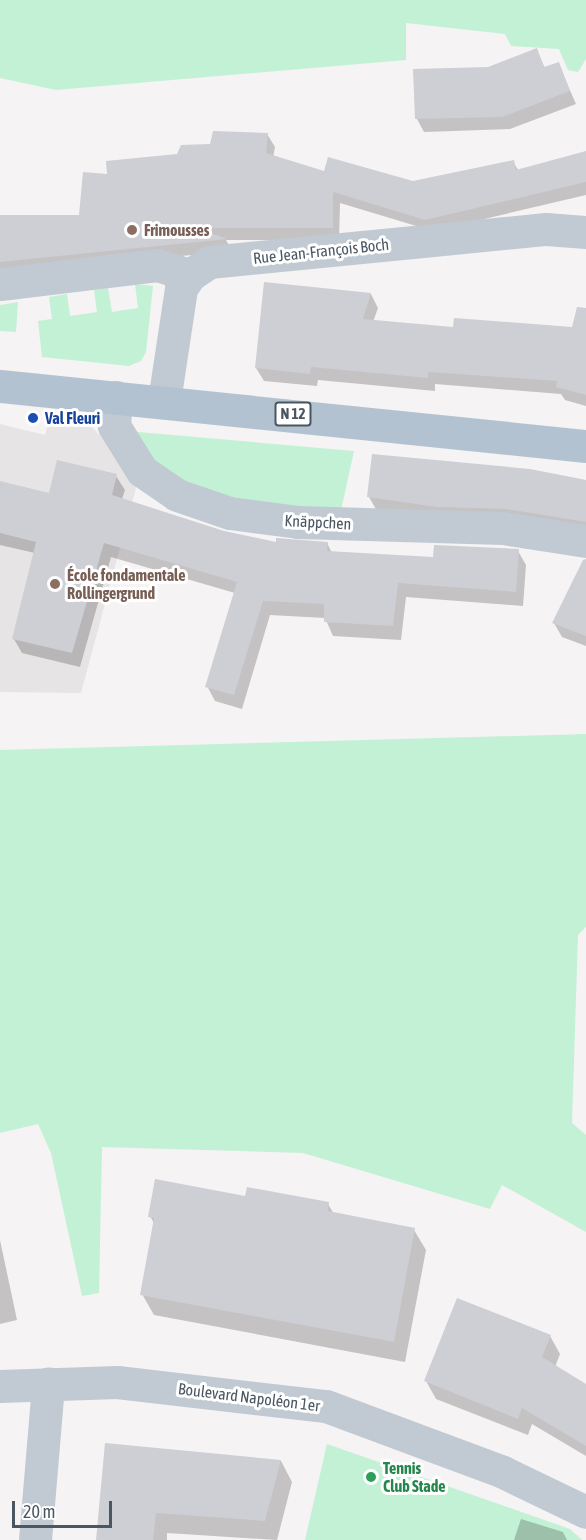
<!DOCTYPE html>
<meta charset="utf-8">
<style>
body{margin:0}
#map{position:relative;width:586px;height:1540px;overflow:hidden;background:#f5f3f3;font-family:"Asap Condensed",sans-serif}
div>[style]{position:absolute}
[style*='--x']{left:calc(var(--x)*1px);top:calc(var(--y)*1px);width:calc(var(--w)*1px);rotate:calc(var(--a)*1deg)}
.education>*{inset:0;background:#e6e4e5}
.green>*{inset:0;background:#c3f1d5}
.shadow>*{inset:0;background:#0003}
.building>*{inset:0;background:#cdcfd5}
.minor>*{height:33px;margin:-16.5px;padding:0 16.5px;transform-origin:16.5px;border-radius:16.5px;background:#c1cad2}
.major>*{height:33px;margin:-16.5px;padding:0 16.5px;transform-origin:16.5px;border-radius:16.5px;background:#b3c2d1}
.dots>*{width:16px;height:16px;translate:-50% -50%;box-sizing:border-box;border:3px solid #fff;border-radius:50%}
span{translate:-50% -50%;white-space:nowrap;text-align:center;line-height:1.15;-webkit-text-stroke:6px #fff;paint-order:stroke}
.shield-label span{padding:2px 4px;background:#fff;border:2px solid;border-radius:4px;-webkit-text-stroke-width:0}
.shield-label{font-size:15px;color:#4a5661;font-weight:700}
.education-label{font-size:16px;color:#785e54;font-weight:700}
.left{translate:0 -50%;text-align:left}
.street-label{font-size:16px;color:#4a5661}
.transit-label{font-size:16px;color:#164399;font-weight:700}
.leisure-label{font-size:16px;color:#27864d;font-weight:700}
.scale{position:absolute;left:12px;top:1501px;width:100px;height:27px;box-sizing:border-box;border:3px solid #4a5661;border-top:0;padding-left:8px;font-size:18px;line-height:21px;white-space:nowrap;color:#4a5661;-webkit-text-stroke:4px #fff;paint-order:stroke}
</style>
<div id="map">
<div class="education">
<div style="clip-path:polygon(0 424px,45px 435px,48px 424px,92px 427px,139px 477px,81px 693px,0 692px)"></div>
</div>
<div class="green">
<div style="clip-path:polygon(0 0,586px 0,586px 59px,578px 72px,568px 70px,559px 49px,511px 46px,505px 34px,406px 23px,406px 60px,56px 90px,0 78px)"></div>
<div style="clip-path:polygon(135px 284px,153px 286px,146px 352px,141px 361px,129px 366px,42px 357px,38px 321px,52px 319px,49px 297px,67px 294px,70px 316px,97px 312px,94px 290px,108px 288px,112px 312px,138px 308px)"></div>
<div style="clip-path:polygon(18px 302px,16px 332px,0 331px,0 305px)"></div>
<div style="clip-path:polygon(127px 431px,354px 451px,340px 515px,179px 488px)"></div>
<div style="clip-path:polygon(586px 734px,586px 927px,578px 935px,572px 1123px,586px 1135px,586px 1232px,502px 1185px,490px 1209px,303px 1153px,102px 1147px,99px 1293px,82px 1296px,51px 1153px,38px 1124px,0 1133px,0 750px)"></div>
<div style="clip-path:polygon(327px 1444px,570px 1529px,582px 1540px,305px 1540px)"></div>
</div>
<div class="shadow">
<div style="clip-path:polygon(536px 50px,545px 68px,558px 63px,576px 104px,510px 129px,424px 132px,417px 119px,415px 70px,488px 68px)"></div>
<div style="clip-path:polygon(267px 134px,275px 147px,273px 157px,325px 173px,413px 182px,513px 162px,519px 171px,586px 153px,586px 195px,433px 231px,340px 203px,339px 240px,226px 240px,232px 251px,0 274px,0 216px,81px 216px,109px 176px,211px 145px)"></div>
<div style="clip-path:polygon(371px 294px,378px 308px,373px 322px,455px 329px,581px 331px,586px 314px,586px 406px,565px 400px,561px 394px,435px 384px,435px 391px,318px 380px,317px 386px,264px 381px,256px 368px)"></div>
<div style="clip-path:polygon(116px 476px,125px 490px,122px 499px,224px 532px,278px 544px,327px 543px,332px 553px,435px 558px,518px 551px,526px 565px,523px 606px,406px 597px,401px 640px,333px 636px,325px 618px,270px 615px,242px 709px,215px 701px,207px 686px,235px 593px,111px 557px,80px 667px,22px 653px,14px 639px,35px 553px,0 545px,0 483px,50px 495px)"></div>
<div style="clip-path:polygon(586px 484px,586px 534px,377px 511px,369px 497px)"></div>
<div style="clip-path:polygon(586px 560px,586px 646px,562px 637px,554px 623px)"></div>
<div style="clip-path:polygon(246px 1198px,328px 1204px,334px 1214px,414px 1230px,426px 1250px,405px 1362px,154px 1315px,142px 1294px,155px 1225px,150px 1216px)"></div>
<div style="clip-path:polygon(0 1240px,17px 1320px,0 1324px)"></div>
<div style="clip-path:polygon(550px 1336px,560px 1354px,555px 1367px,586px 1385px,586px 1456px,532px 1424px,528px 1435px,436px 1399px,426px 1381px)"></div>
<div style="clip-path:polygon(107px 1445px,281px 1461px,292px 1482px,277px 1540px,167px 1533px,167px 1540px,97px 1540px)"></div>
<div style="clip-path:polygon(521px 1519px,563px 1532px,567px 1540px,514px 1540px)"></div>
</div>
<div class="building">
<div style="clip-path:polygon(537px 48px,544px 67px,559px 62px,570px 91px,502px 117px,415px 119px,413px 69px,488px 67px)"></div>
<div style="clip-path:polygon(213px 131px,268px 133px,266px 153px,324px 171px,328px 157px,413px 181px,514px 160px,516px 170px,586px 151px,586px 182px,425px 220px,333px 192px,333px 228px,197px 228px,227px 239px,0 262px,0 215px,79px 215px,83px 172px,107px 174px,106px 161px,177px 154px,181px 145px,210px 144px)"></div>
<div style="clip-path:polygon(264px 282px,371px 293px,363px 319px,453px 327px,454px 318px,572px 327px,577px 307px,586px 308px,586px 395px,556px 387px,557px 381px,428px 372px,428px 378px,311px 367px,310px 374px,255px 368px)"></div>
<div style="clip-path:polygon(372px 454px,530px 469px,586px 480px,586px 522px,506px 509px,437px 507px,367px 497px)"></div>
<div style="clip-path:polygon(57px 460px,117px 474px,112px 495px,224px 531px,276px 542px,276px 538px,328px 542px,327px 551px,433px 557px,434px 545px,519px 549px,516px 592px,398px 583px,393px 626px,324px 622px,324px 604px,263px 601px,234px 695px,205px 687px,237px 582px,104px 543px,72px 653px,12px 639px,36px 542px,0 533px,0 481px,49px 493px)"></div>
<div style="clip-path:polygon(583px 560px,586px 559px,586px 636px,552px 623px)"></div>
<div style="clip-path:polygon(155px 1179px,245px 1196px,247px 1187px,329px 1202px,328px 1211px,415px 1228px,394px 1342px,140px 1295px,154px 1218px,148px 1217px)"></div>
<div style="clip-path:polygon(457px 1298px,551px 1335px,542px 1357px,586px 1384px,586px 1446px,522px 1408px,518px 1419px,424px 1381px)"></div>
<div style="clip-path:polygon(105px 1443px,281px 1460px,265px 1521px,156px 1513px,153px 1540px,96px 1540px)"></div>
</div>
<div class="minor">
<div style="--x:0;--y:284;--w:158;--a:-6.9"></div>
<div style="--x:157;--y:265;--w:34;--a:17"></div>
<div style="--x:116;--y:397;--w:29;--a:94"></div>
<div style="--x:114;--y:426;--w:53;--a:58.1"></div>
<div style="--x:142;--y:471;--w:42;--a:34.4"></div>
<div style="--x:177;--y:495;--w:56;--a:18.8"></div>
<div style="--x:230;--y:513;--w:69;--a:7.5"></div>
<div style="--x:298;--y:522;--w:205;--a:1.7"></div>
<div style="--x:503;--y:528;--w:84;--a:8.9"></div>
<div style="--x:164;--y:401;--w:114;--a:-81.4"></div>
<div style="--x:181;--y:288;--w:16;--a:-55"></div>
<div style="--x:190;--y:275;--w:23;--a:-34"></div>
<div style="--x:209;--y:262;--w:339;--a:-5.6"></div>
<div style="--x:546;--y:229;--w:40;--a:4.3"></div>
<div style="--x:0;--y:1386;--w:117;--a:-2"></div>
<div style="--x:117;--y:1382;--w:210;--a:6.6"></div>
<div style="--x:326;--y:1406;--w:189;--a:20.4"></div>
<div style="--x:503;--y:1472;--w:92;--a:25.7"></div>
<div style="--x:35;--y:1540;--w:157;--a:-85.2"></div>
</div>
<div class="major">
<div style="--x:0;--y:386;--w:589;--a:5.85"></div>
</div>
<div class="dots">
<div style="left:132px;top:230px;background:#8d6e63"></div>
<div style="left:33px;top:418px;background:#1a4fb4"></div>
<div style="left:55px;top:584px;background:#8d6e63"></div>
<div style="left:371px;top:1477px;background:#2e9e5b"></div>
</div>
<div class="shield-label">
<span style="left:293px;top:414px">N 12</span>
</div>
<div class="education-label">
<span class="left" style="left:144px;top:230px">Frimousses</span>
<span class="left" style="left:67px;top:584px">École fondamentale<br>Rollingergrund</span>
</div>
<div class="street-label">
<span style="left:321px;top:251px;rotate:-6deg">Rue Jean-François Boch</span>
<span style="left:318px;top:522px;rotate:3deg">Knäppchen</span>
<span style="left:249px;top:1397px;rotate:7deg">Boulevard Napoléon 1er</span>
</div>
<div class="transit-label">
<span class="left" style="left:45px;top:418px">Val Fleuri</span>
</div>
<div class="leisure-label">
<span class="left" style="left:383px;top:1477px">Tennis<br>Club Stade</span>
</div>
<div class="scale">20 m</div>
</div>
